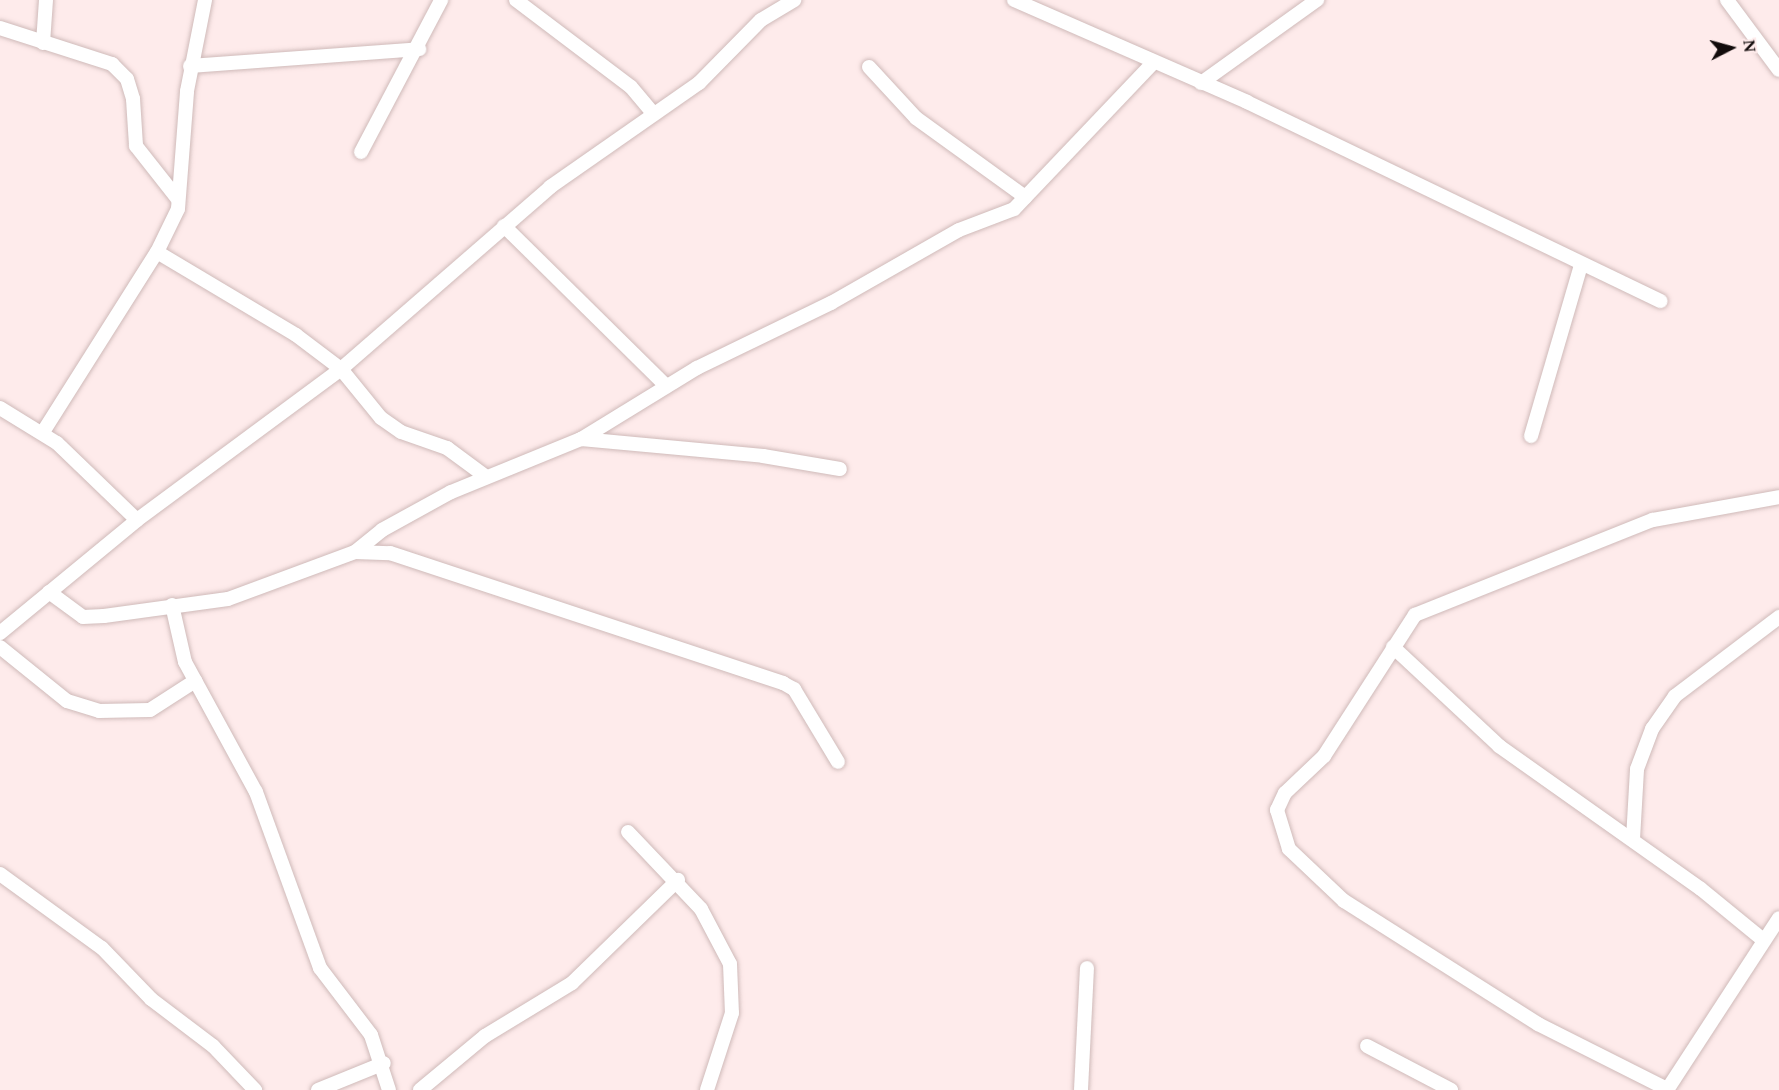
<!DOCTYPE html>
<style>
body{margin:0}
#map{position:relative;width:1779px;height:1090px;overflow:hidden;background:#feebeb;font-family:Spectral,serif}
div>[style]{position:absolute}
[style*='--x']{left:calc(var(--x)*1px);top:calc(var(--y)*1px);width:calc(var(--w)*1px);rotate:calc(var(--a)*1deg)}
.roads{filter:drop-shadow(0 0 2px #cfbab9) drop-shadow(0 0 2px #cfbab9)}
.street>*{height:14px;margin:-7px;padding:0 7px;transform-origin:7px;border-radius:7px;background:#fff}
span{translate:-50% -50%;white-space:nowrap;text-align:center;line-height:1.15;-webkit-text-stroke:4.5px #feebeb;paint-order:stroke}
.north{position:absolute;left:1701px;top:18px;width:60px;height:60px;-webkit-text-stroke:4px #feebeb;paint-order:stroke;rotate:84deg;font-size:16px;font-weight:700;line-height:24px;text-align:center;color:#120b0b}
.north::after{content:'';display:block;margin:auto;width:21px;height:27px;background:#120b0b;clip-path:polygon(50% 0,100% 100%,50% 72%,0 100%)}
</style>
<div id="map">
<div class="roads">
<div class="street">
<div style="--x:516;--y:0;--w:144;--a:37.1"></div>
<div style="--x:631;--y:87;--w:34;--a:50"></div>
<div style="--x:1014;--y:0;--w:254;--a:23.6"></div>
<div style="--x:1247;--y:102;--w:459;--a:25.7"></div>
<div style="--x:1727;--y:0;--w:87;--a:53.4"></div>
<div style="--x:0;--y:28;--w:118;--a:17.8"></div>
<div style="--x:112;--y:64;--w:21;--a:45"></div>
<div style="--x:127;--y:79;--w:21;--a:73"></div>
<div style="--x:133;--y:99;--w:47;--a:86.3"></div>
<div style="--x:136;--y:146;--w:66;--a:51.7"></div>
<div style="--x:43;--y:43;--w:43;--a:-86"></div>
<div style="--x:190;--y:66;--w:230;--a:-4.2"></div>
<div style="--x:869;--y:67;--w:69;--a:47.3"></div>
<div style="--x:916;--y:118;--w:135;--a:35.9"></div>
<div style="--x:1201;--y:83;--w:143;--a:-35.6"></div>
<div style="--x:361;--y:152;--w:172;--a:-62.2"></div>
<div style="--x:504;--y:226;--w:228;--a:44.6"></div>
<div style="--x:157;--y:252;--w:162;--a:30.8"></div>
<div style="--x:296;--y:335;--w:56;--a:37.1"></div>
<div style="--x:341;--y:369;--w:63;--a:50.8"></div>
<div style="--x:381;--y:418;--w:24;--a:35"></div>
<div style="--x:401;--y:432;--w:49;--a:19.2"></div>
<div style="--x:447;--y:448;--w:47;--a:36.4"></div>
<div style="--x:0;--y:408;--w:67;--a:31.6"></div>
<div style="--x:57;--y:443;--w:111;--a:43.9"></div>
<div style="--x:43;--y:432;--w:213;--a:-57.7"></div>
<div style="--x:157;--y:252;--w:48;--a:-64"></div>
<div style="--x:178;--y:209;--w:118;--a:-85.6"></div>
<div style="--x:187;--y:91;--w:93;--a:-78.8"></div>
<div style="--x:1531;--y:436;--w:178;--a:-73.7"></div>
<div style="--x:581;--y:439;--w:183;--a:5.3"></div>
<div style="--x:763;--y:456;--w:78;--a:9.6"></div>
<div style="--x:355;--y:552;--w:35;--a:-39"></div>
<div style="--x:382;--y:530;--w:79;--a:-28.8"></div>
<div style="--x:451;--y:492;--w:140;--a:-22.2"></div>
<div style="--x:581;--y:439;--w:136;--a:-31.5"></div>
<div style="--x:697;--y:368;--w:149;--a:-25.9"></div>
<div style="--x:831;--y:303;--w:147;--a:-29.7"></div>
<div style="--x:959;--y:230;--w:59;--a:-20.9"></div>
<div style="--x:1014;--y:209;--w:203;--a:-46.4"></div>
<div style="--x:49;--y:592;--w:42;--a:36.3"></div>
<div style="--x:83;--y:617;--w:21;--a:-3"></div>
<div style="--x:104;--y:616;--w:125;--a:-7.8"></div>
<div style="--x:228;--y:599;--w:135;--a:-20.3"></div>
<div style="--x:355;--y:552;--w:35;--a:2"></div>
<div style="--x:390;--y:553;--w:414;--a:18.3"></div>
<div style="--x:783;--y:683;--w:13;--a:29"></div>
<div style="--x:794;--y:689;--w:85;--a:58.9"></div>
<div style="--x:172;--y:605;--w:58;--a:77.2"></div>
<div style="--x:185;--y:662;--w:148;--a:61.4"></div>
<div style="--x:256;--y:792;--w:187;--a:70"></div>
<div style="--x:320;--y:968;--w:84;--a:52.7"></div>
<div style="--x:371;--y:1035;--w:58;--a:71.9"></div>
<div style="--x:0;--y:633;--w:178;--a:-39.5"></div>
<div style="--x:137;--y:520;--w:254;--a:-36.5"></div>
<div style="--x:341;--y:369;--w:277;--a:-41"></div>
<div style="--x:550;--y:187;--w:182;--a:-34.9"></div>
<div style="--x:699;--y:83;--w:88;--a:-45.5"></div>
<div style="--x:761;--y:20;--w:39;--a:-31"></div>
<div style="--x:0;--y:647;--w:86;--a:38.9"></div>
<div style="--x:67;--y:701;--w:34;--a:17"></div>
<div style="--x:99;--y:711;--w:51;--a:-1.1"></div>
<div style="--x:150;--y:710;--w:54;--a:-32.8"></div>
<div style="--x:1393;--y:647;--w:145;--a:43"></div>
<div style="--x:1499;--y:746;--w:247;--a:35.3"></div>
<div style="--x:1701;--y:889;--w:79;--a:39.3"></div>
<div style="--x:628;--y:832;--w:106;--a:46.5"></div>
<div style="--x:701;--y:909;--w:62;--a:62.2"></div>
<div style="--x:730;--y:964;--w:49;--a:87.7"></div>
<div style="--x:732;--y:1013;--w:81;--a:108"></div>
<div style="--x:1633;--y:839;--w:70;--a:-86.7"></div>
<div style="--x:1637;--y:769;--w:43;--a:-69.4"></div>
<div style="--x:1652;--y:729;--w:40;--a:-55.1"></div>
<div style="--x:1675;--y:696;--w:131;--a:-37.2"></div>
<div style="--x:0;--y:874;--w:126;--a:36"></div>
<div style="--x:102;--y:948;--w:71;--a:46.1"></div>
<div style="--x:151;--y:999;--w:78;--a:37.2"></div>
<div style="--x:213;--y:1046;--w:61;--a:46.3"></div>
<div style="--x:1367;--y:1046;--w:95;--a:27.6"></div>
<div style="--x:1667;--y:1089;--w:144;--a:-153.3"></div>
<div style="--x:1538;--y:1024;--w:230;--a:-147.6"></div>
<div style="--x:1344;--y:901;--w:76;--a:-136.6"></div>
<div style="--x:1289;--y:849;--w:41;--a:-107.1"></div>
<div style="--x:1277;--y:810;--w:19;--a:-65"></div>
<div style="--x:1285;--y:793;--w:54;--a:-43.5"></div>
<div style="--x:1324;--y:756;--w:168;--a:-57.2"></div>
<div style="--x:1415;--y:615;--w:256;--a:-21.8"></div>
<div style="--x:1653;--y:520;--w:128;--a:-10.3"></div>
<div style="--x:318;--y:1090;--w:71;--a:-22.2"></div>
<div style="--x:420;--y:1090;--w:85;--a:-39.7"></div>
<div style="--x:485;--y:1036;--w:102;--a:-31.3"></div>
<div style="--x:572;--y:983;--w:148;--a:-44.2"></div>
<div style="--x:1081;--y:1090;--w:122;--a:-87.2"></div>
<div style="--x:1667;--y:1090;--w:205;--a:-56.9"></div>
</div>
</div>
<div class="north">N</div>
</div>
